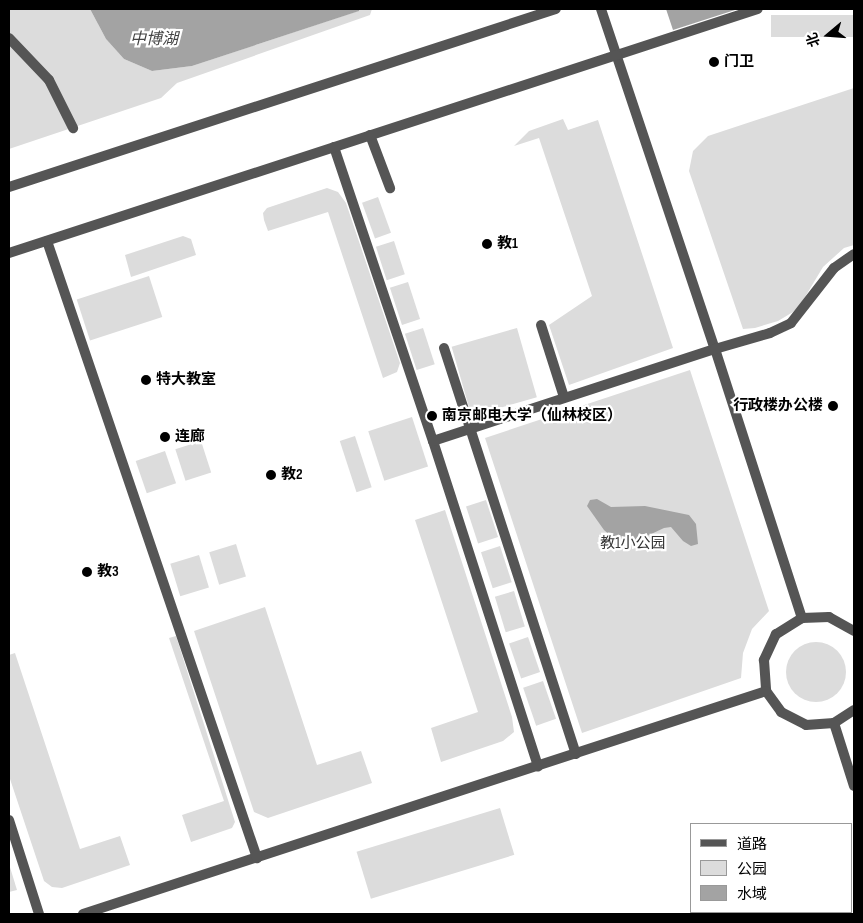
<!DOCTYPE html>
<meta charset="utf-8">
<style>
body{margin:0}
#map{position:relative;width:863px;height:923px;overflow:hidden;background:#fff;font-family:"Sofia Sans Condensed","Noto Sans SC",sans-serif}
div>[style]{position:absolute}
[style*='--x']{left:calc(var(--x)*1px);top:calc(var(--y)*1px);width:calc(var(--w)*1px);rotate:calc(var(--a)*1deg)}
.green>*{inset:0;background:#dcdcdc;transform-origin:0 0}
.round{border-radius:50%}
.water>*{inset:0;background:#a3a3a3}
.lane>*{height:10px;margin:-5px;padding:0 5px;transform-origin:5px;border-radius:5px;background:#555}
.street>*{height:10px;margin:-5px;padding:0 5px;transform-origin:5px;border-radius:5px;background:#555}
.dots>*{width:14px;height:14px;translate:-50% -50%;box-sizing:border-box;border:2px solid #fff;border-radius:50%}
span{translate:-50% -50%;white-space:nowrap;text-align:center;line-height:1.15;-webkit-text-stroke:4.5px #fff;paint-order:stroke}
.poi-label{font-size:15px;color:#000;font-weight:700}
.left{translate:0 -50%;text-align:left}
.right{translate:-100% -50%;text-align:right}
.park-label{font-size:15px;color:#333}
.water-label{font-size:16px;color:#444;font-style:italic}
.frame{position:absolute;inset:0;border:10px solid #000;pointer-events:none}
.legend{position:absolute;left:690px;top:823px;width:162px;height:90px;box-sizing:border-box;background:#fff;border:1px solid #999;margin:0;padding:6px 9px;list-style:none;font-size:15px;color:#000}
.legend li{display:flex;align-items:center;gap:10px;height:25px}
.legend b{width:25px;border:1px solid #999}
.north{position:absolute;left:803px;top:10px;width:50px;height:50px;-webkit-text-stroke:4px #fff;paint-order:stroke;rotate:252deg;font-size:14px;font-weight:700;line-height:20px;text-align:center;color:#000}
.north::after{content:'';display:block;margin:auto;width:18px;height:22px;background:#000;clip-path:polygon(50% 0,100% 100%,50% 72%,0 100%)}
</style>
<div id="map">
<div class="green">
<div style="clip-path:polygon(9px 9px,90px 9px,106px 39px,124px 59px,152px 71px,192px 66px,358px 11px,359px 9px,372px 9px,370px 15px,177px 83px,161px 98px,9px 149px)"></div>
<div style="left:854px;top:15px;width:22px;height:83px;rotate:90deg"></div>
<div style="clip-path:polygon(854px 88px,854px 245px,844px 248px,823px 267px,802px 302px,793px 312px,778px 321px,755px 328px,743px 329px,689px 171px,693px 151px,708px 136px)"></div>
<div style="clip-path:polygon(563px 119px,568px 130px,598px 120px,673px 348px,569px 385px,549px 325px,592px 296px,539px 138px,514px 146px,529px 131px)"></div>
<div style="clip-path:polygon(327px 188px,338px 192px,346px 203px,400px 363px,397px 372px,383px 378px,328px 212px,268px 231px,264px 220px,263px 213px,267px 208px)"></div>
<div style="left:378px;top:197px;width:38px;height:17px;rotate:70deg"></div>
<div style="clip-path:polygon(183px 236px,191px 239px,196px 255px,131px 277px,125px 255px)"></div>
<div style="left:394px;top:241px;width:35px;height:19px;rotate:72deg"></div>
<div style="left:149px;top:276px;width:43px;height:76px;rotate:72deg"></div>
<div style="left:408px;top:282px;width:39px;height:19px;rotate:72deg"></div>
<div style="left:423px;top:328px;width:38px;height:19px;rotate:72deg"></div>
<div style="left:517px;top:328px;width:72px;height:68px;rotate:74deg"></div>
<div style="clip-path:polygon(690px 370px,769px 611px,752px 629px,743px 653px,741px 678px,582px 733px,485px 438px)"></div>
<div style="left:412px;top:417px;width:52px;height:46px;rotate:72deg"></div>
<div style="left:355px;top:436px;width:54px;height:16px;rotate:72deg"></div>
<div style="left:201px;top:441px;width:33px;height:27px;rotate:72deg"></div>
<div style="left:165px;top:451px;width:34px;height:31px;rotate:71deg"></div>
<div style="left:486px;top:500px;width:39px;height:21px;rotate:72deg"></div>
<div style="clip-path:polygon(445px 510px,512px 717px,514px 732px,503px 741px,441px 762px,431px 728px,478px 712px,415px 520px)"></div>
<div style="left:236px;top:544px;width:34px;height:28px;rotate:73deg"></div>
<div style="left:500px;top:546px;width:38px;height:20px;rotate:72deg"></div>
<div style="left:199px;top:555px;width:34px;height:30px;rotate:73deg"></div>
<div style="left:514px;top:591px;width:37px;height:20px;rotate:73deg"></div>
<div style="clip-path:polygon(265px 607px,317px 765px,361px 751px,372px 783px,268px 818px,254px 812px,194px 631px)"></div>
<div style="clip-path:polygon(176px 636px,235px 822px,232px 828px,191px 842px,182px 815px,224px 801px,169px 638px)"></div>
<div style="left:528px;top:637px;width:37px;height:20px;rotate:71deg"></div>
<div class="round" style="left:786px;top:642px;width:60px;height:60px"></div>
<div style="clip-path:polygon(15px 653px,80px 849px,120px 836px,130px 865px,62px 888px,52px 887px,44px 881px,9px 776px,9px 655px)"></div>
<div style="left:543px;top:681px;width:40px;height:21px;rotate:71deg"></div>
<div style="left:500px;top:808px;width:49px;height:150px;rotate:73deg"></div>
<div style="clip-path:polygon(9px 864px,17px 890px,9px 892px)"></div>
</div>
<div class="water">
<div style="clip-path:polygon(90px 9px,359px 9px,359px 11px,192px 66px,152px 71px,124px 59px,106px 39px)"></div>
<div style="clip-path:polygon(666px 9px,735px 9px,735px 10px,673px 30px)"></div>
<div style="clip-path:polygon(597px 499px,611px 507px,645px 506px,689px 515px,696px 524px,698px 544px,691px 546px,683px 541px,671px 527px,664px 528px,630px 544px,620px 544px,604px 530px,587px 506px,590px 500px)"></div>
</div>
<div class="lane">
<div style="--x:601;--y:9;--w:359;--a:71.5"></div>
<div style="--x:715;--y:349;--w:283;--a:72.1"></div>
<div style="--x:617;--y:55;--w:148;--a:-18.1"></div>
<div style="--x:370;--y:135;--w:57;--a:69.3"></div>
<div style="--x:334;--y:147;--w:310;--a:71.4"></div>
<div style="--x:433;--y:441;--w:342;--a:72.1"></div>
<div style="--x:541;--y:325;--w:76;--a:72.3"></div>
<div style="--x:444;--y:348;--w:427;--a:72"></div>
<div style="--x:433;--y:441;--w:297;--a:-18.1"></div>
<div style="--x:854;--y:631;--w:29;--a:-151"></div>
<div style="--x:829;--y:617;--w:27;--a:178"></div>
<div style="--x:802;--y:618;--w:31;--a:148"></div>
<div style="--x:776;--y:634;--w:29;--a:115"></div>
<div style="--x:764;--y:660;--w:31;--a:86"></div>
<div style="--x:766;--y:691;--w:26;--a:54"></div>
<div style="--x:781;--y:712;--w:28;--a:27"></div>
<div style="--x:806;--y:725;--w:28;--a:-4"></div>
<div style="--x:834;--y:723;--w:24;--a:-33"></div>
<div style="--x:834;--y:723;--w:66;--a:72.4"></div>
<div style="--x:9;--y:820;--w:99;--a:72.3"></div>
<div style="--x:83;--y:914;--w:718;--a:-18.08"></div>
</div>
<div class="street">
<div style="--x:9;--y:38;--w:58;--a:46.4"></div>
<div style="--x:49;--y:80;--w:54;--a:63.4"></div>
<div style="--x:9;--y:187;--w:575;--a:-18.03"></div>
<div style="--x:47;--y:241;--w:652;--a:71.2"></div>
<div style="--x:9;--y:253;--w:639;--a:-18.04"></div>
<div style="--x:715;--y:349;--w:57;--a:-16.2"></div>
<div style="--x:770;--y:333;--w:23;--a:-25"></div>
<div style="--x:791;--y:323;--w:70;--a:-52"></div>
<div style="--x:834;--y:268;--w:24;--a:-35"></div>
</div>
<div class="dots">
<div style="left:714px;top:62px;background:#000"></div>
<div style="left:487px;top:244px;background:#000"></div>
<div style="left:146px;top:380px;background:#000"></div>
<div style="left:833px;top:406px;background:#000"></div>
<div style="left:432px;top:416px;background:#000"></div>
<div style="left:165px;top:437px;background:#000"></div>
<div style="left:271px;top:475px;background:#000"></div>
<div style="left:87px;top:572px;background:#000"></div>
</div>
<div class="poi-label">
<span class="left" style="left:724px;top:62px">门卫</span>
<span class="left" style="left:497px;top:244px">教1</span>
<span class="left" style="left:156px;top:380px">特大教室</span>
<span class="right" style="left:823px;top:406px">行政楼办公楼</span>
<span class="left" style="left:442px;top:416px">南京邮电大学（仙林校区）</span>
<span class="left" style="left:175px;top:437px">连廊</span>
<span class="left" style="left:281px;top:475px">教2</span>
<span class="left" style="left:97px;top:572px">教3</span>
</div>
<div class="park-label">
<span style="left:633px;top:544px">教1小公园</span>
</div>
<div class="water-label">
<span style="left:154px;top:40px">中博湖</span>
</div>
<div class="frame"></div>
<ul class="legend">
<li><b style="height:6px;background:#555"></b>道路</li>
<li><b style="height:14px;background:#dcdcdc"></b>公园</li>
<li><b style="height:14px;background:#a3a3a3"></b>水域</li>
</ul>
<div class="north">北</div>
</div>
